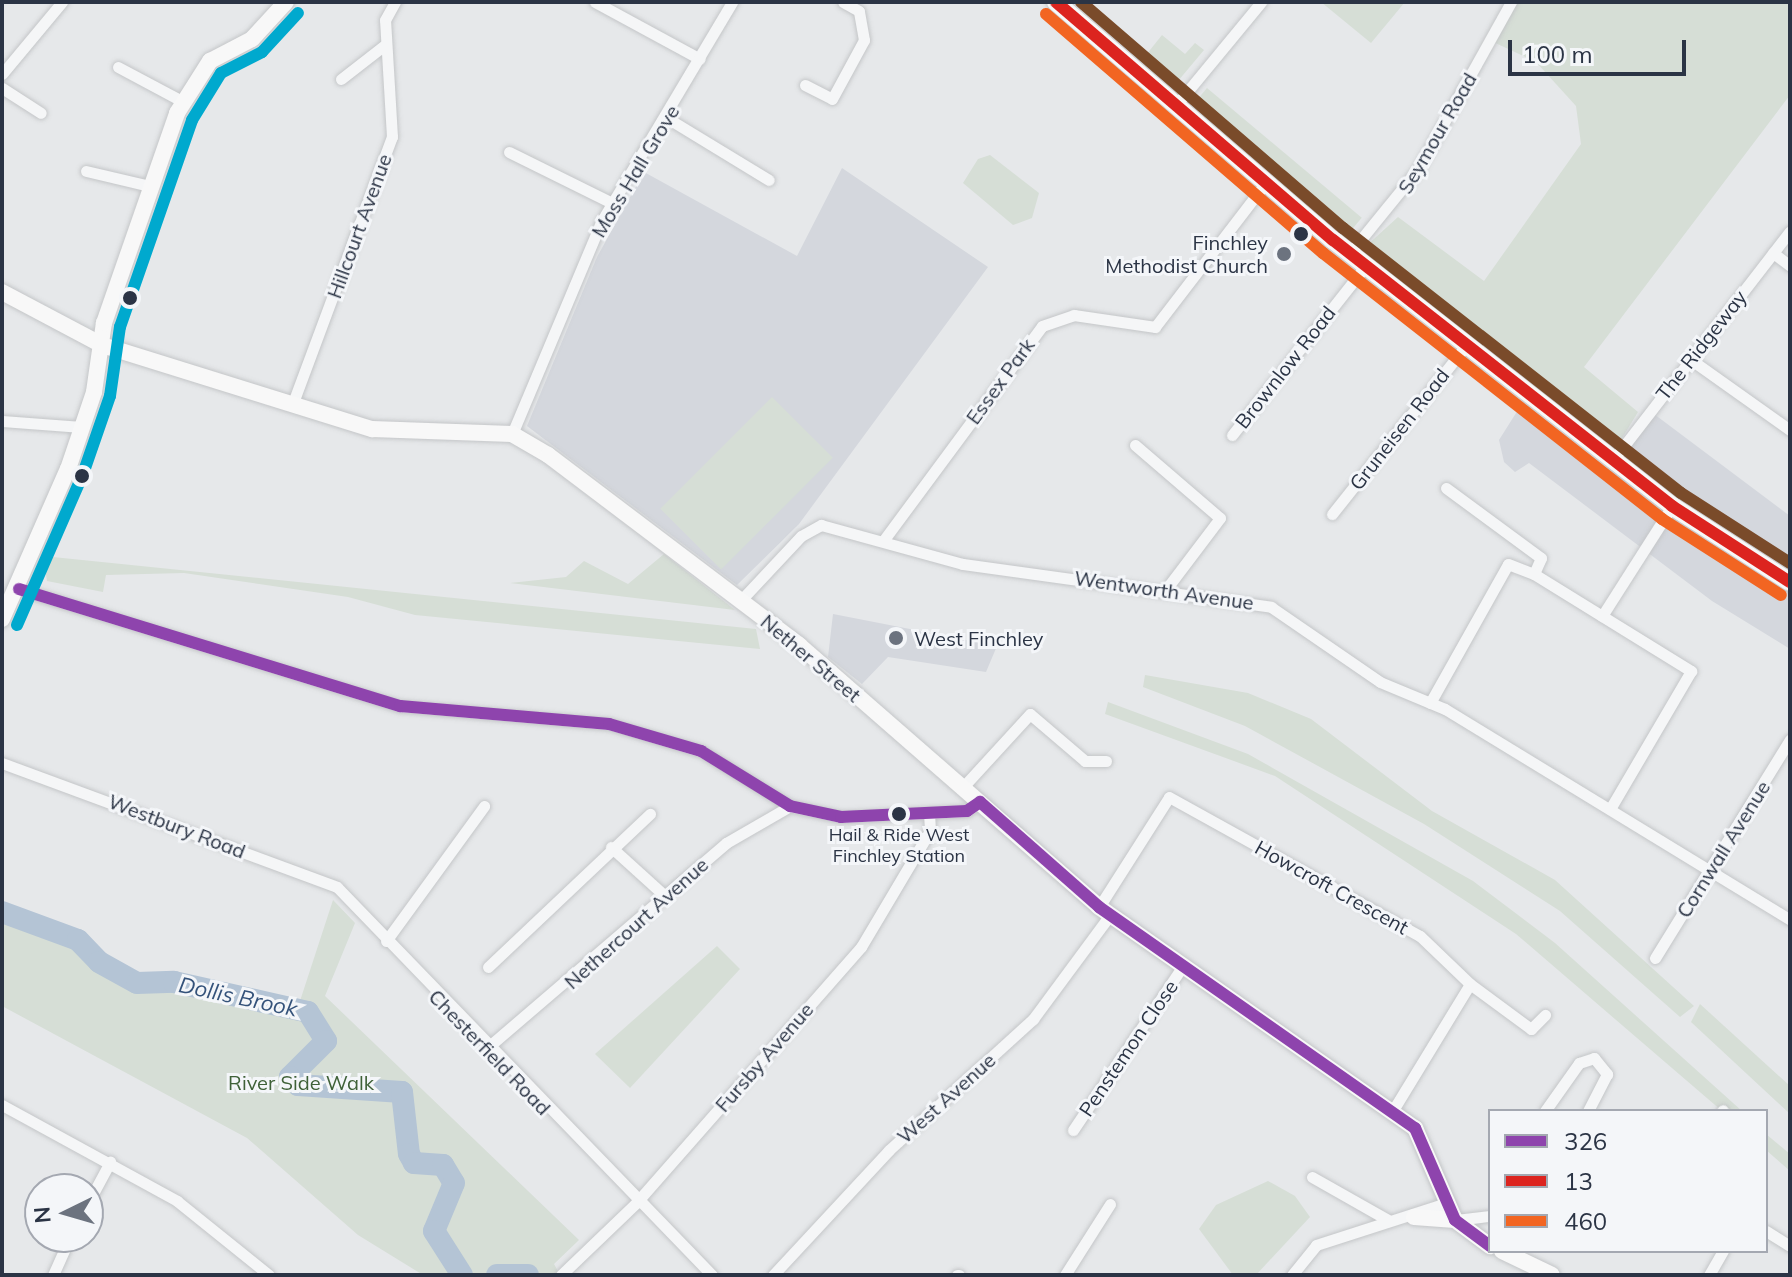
<!DOCTYPE html>
<style>
body{margin:0}
#map{position:relative;width:1792px;height:1277px;overflow:hidden;background:#e6e8ea;font-family:Mulish,sans-serif}
div>[style]{position:absolute}
[style*='--x']{left:calc(var(--x)*1px);top:calc(var(--y)*1px);width:calc(var(--w)*1px);rotate:calc(var(--a)*1deg)}
.built>*{inset:0;background:#d4d7dd}
.green>*{inset:0;background:#d6ded6;transform-origin:0 0}
.river>*{height:22px;margin:-11px;padding:0 11px;transform-origin:11px;border-radius:11px;background:#b4c4d5}
.roads{filter:drop-shadow(0 0 2px #c4c6c8) drop-shadow(0 0 2px #c4c6c8)}
.street>*{height:11px;margin:-5.5px;padding:0 5.5px;transform-origin:5.5px;border-radius:5.5px;background:#f5f6f7}
.secondary>*{height:16px;margin:-8px;padding:0 8px;transform-origin:8px;border-radius:8px;background:#f8f8f8}
.primary>*{height:18px;margin:-9px;padding:0 9px;transform-origin:9px;border-radius:9px;background:#f8f8f8}
.bus-1>*{height:12px;margin:-6px;padding:0 6px;transform-origin:6px;border-radius:6px;background:#8e44ad}
.bus-2>*{height:12px;margin:-6px;padding:0 6px;transform-origin:6px;border-radius:6px;background:#dc241f}
.bus-3>*{height:12px;margin:-6px;padding:0 6px;transform-origin:6px;border-radius:6px;background:#f26522}
.bus-4>*{height:12px;margin:-6px;padding:0 6px;transform-origin:6px;border-radius:6px;background:#7a4b2a}
.bus-5>*{height:12px;margin:-6px;padding:0 6px;transform-origin:6px;border-radius:6px;background:#00a9ce}
.dots>*{width:22px;height:22px;translate:-50% -50%;box-sizing:border-box;border:4px solid #f4f6f9;border-radius:50%}
span{translate:-50% -50%;white-space:nowrap;text-align:center;line-height:1.15;-webkit-text-stroke:6px #f4f6f9;paint-order:stroke}
.bus-label{font-size:18px;color:#2b3445}
.street-label{font-size:20px;color:#2b3445}
.poi-label{font-size:20px;color:#2b3445}
.right{translate:-100% -50%;text-align:right}
.left{translate:0 -50%;text-align:left}
.park-label{font-size:20px;color:#3f6138}
.water-label{font-size:22px;color:#34527a;font-style:italic}
.frame{position:absolute;inset:0;border:4px solid #2b3445;pointer-events:none}
.legend{position:absolute;left:1488px;top:1109px;width:280px;height:144px;box-sizing:border-box;background:#f4f6f9;border:2px solid #a4a8b1;margin:0;padding:10px 14px;list-style:none;font-size:24px;color:#2b3445}
.legend li{display:flex;align-items:center;gap:16px;height:40px}
.legend b{width:40px;border:2px solid #a4a8b1}
.north{position:absolute;left:24px;top:1173px;width:80px;height:80px;box-sizing:border-box;background:#f4f6f9;border:2px solid #a4a8b1;border-radius:50%;rotate:265deg;font-size:22px;font-weight:700;line-height:32px;text-align:center;color:#2b3445}
.north::after{content:'';display:block;margin:auto;width:28px;height:36px;background:#6c737f;clip-path:polygon(50% 0,100% 100%,50% 72%,0 100%)}
.scale{position:absolute;left:1508px;top:40px;width:178px;height:36px;box-sizing:border-box;border:4px solid #2b3445;border-top:0;padding-left:10px;font-size:24px;line-height:28px;white-space:nowrap;color:#2b3445;-webkit-text-stroke:6px #f4f6f9;paint-order:stroke}
</style>
<div id="map">
<div class="built">
<div style="clip-path:polygon(842px 168px,988px 267px,799px 524px,737px 585px,527px 426px,597px 257px,644px 172px,797px 256px)"></div>
<div style="clip-path:polygon(1523px 402px,1607px 468px,1650px 411px,1790px 516px,1790px 649px,1712px 601px,1529px 463px,1515px 472px,1504px 462px,1499px 440px)"></div>
<div style="clip-path:polygon(833px 614px,997px 646px,986px 672px,888px 657px,862px 684px,828px 657px)"></div>
</div>
<div class="green">
<div style="clip-path:polygon(1321px 2px,1405px 2px,1371px 43px)"></div>
<div style="clip-path:polygon(1511px 2px,1790px 2px,1790px 95px,1584px 367px,1638px 412px,1616px 448px,1364px 248px,1398px 217px,1484px 281px,1581px 144px,1576px 106px,1536px 62px,1489px 40px)"></div>
<div style="clip-path:polygon(1162px 35px,1185px 54px,1195px 43px,1204px 50px,1178px 81px,1146px 55px)"></div>
<div style="left:1207px;top:88px;width:202px;height:14px;rotate:40deg"></div>
<div style="clip-path:polygon(990px 155px,1039px 193px,1032px 218px,1013px 225px,963px 183px,978px 159px)"></div>
<div style="left:772px;top:397px;width:86px;height:158px;rotate:45deg"></div>
<div style="clip-path:polygon(664px 554px,735px 610px,510px 583px,566px 577px,584px 561px,628px 584px)"></div>
<div style="clip-path:polygon(43px 556px,756px 629px,760px 649px,415px 615px,348px 597px,184px 573px,106px 575px,103px 592px,47px 581px)"></div>
<div style="clip-path:polygon(1145px 675px,1248px 693px,1311px 719px,1432px 811px,1555px 880px,1694px 1006px,1680px 1017px,1560px 911px,1424px 824px,1245px 726px,1143px 687px)"></div>
<div style="clip-path:polygon(1108px 702px,1248px 754px,1473px 881px,1555px 943px,1742px 1111px,1722px 1111px,1516px 934px,1275px 776px,1105px 714px)"></div>
<div style="clip-path:polygon(333px 900px,355px 923px,325px 996px,579px 1240px,554px 1264px,560px 1275px,423px 1275px,358px 1235px,247px 1138px,2px 1006px,2px 906px,83px 935px,94px 951px,139px 977px,181px 978px,299px 1004px)"></div>
<div style="clip-path:polygon(717px 946px,740px 969px,630px 1088px,595px 1054px)"></div>
<div style="clip-path:polygon(1700px 1004px,1790px 1086px,1790px 1114px,1691px 1022px)"></div>
<div style="clip-path:polygon(1766px 1134px,1790px 1154px,1790px 1171px,1766px 1150px)"></div>
<div style="clip-path:polygon(1268px 1181px,1295px 1196px,1310px 1217px,1256px 1275px,1233px 1275px,1199px 1229px,1216px 1205px)"></div>
</div>
<div class="river">
<div style="--x:2;--y:912;--w:81;--a:20.2"></div>
<div style="--x:78;--y:940;--w:30;--a:46"></div>
<div style="--x:99;--y:962;--w:43;--a:28.9"></div>
<div style="--x:137;--y:983;--w:37;--a:-2"></div>
<div style="--x:174;--y:982;--w:137;--a:12.6"></div>
<div style="--x:308;--y:1012;--w:34;--a:58"></div>
<div style="--x:326;--y:1041;--w:51;--a:135"></div>
<div style="--x:290;--y:1077;--w:11;--a:45"></div>
<div style="--x:298;--y:1085;--w:104;--a:3.9"></div>
<div style="--x:402;--y:1092;--w:62;--a:83.6"></div>
<div style="--x:409;--y:1154;--w:10;--a:61"></div>
<div style="--x:414;--y:1163;--w:29;--a:4"></div>
<div style="--x:443;--y:1165;--w:21;--a:59"></div>
<div style="--x:454;--y:1183;--w:52;--a:112.6"></div>
<div style="--x:434;--y:1231;--w:52;--a:57.5"></div>
<div style="--x:497;--y:1275;--w:31;--a:0"></div>
</div>
<div class="roads">
<div class="street">
<div style="--x:595;--y:2;--w:119;--a:28.5"></div>
<div style="--x:118;--y:67;--w:72;--a:28"></div>
<div style="--x:2;--y:74;--w:94;--a:-50.2"></div>
<div style="--x:341;--y:79;--w:57;--a:-37.9"></div>
<div style="--x:805;--y:85;--w:30;--a:27"></div>
<div style="--x:832;--y:99;--w:67;--a:-61.5"></div>
<div style="--x:864;--y:40;--w:29;--a:-100"></div>
<div style="--x:859;--y:11;--w:18;--a:-151"></div>
<div style="--x:2;--y:88;--w:46;--a:32.7"></div>
<div style="--x:1177;--y:104;--w:132;--a:-50.5"></div>
<div style="--x:667;--y:118;--w:119;--a:31.3"></div>
<div style="--x:509;--y:152;--w:115;--a:26.3"></div>
<div style="--x:86;--y:171;--w:66;--a:13.2"></div>
<div style="--x:1773;--y:253;--w:21;--a:37"></div>
<div style="--x:1349;--y:254;--w:109;--a:-50.9"></div>
<div style="--x:1418;--y:169;--w:191;--a:-60.9"></div>
<div style="--x:1690;--y:359;--w:123;--a:35.4"></div>
<div style="--x:294;--y:400;--w:281;--a:-69.6"></div>
<div style="--x:392;--y:137;--w:117;--a:-93.4"></div>
<div style="--x:385;--y:20;--w:21;--a:-61"></div>
<div style="--x:2;--y:421;--w:80;--a:4.3"></div>
<div style="--x:512;--y:434;--w:230;--a:-67.2"></div>
<div style="--x:601;--y:222;--w:256;--a:-59.2"></div>
<div style="--x:1232;--y:435;--w:219;--a:-51.7"></div>
<div style="--x:1135;--y:445;--w:112;--a:40.7"></div>
<div style="--x:1220;--y:518;--w:88;--a:127.1"></div>
<div style="--x:1613;--y:460;--w:289;--a:-52.3"></div>
<div style="--x:1446;--y:488;--w:118;--a:36.4"></div>
<div style="--x:1541;--y:558;--w:17;--a:114"></div>
<div style="--x:1332;--y:514;--w:217;--a:-51.5"></div>
<div style="--x:883;--y:541;--w:267;--a:-53.5"></div>
<div style="--x:1042;--y:326;--w:34;--a:-19"></div>
<div style="--x:1074;--y:315;--w:82;--a:8.4"></div>
<div style="--x:1155;--y:327;--w:185;--a:-52.5"></div>
<div style="--x:19;--y:589;--w:399;--a:17.1"></div>
<div style="--x:400;--y:706;--w:210;--a:4.9"></div>
<div style="--x:609;--y:724;--w:96;--a:16.4"></div>
<div style="--x:701;--y:751;--w:105;--a:31.7"></div>
<div style="--x:790;--y:806;--w:52;--a:12.2"></div>
<div style="--x:841;--y:817;--w:126;--a:-2.7"></div>
<div style="--x:967;--y:811;--w:16;--a:-35"></div>
<div style="--x:742;--y:599;--w:86;--a:-46.9"></div>
<div style="--x:801;--y:536;--w:23;--a:-29"></div>
<div style="--x:821;--y:525;--w:147;--a:15.4"></div>
<div style="--x:963;--y:564;--w:311;--a:7.9"></div>
<div style="--x:1271;--y:607;--w:132;--a:34.5"></div>
<div style="--x:1380;--y:682;--w:70;--a:22.6"></div>
<div style="--x:1445;--y:709;--w:404;--a:31.4"></div>
<div style="--x:1602;--y:616;--w:130;--a:-57.5"></div>
<div style="--x:1430;--y:703;--w:159;--a:-60.7"></div>
<div style="--x:1508;--y:564;--w:28;--a:21"></div>
<div style="--x:1534;--y:574;--w:185;--a:31.7"></div>
<div style="--x:1691;--y:671;--w:160;--a:120.4"></div>
<div style="--x:2;--y:763;--w:357;--a:20.3"></div>
<div style="--x:337;--y:887;--w:540;--a:45.98"></div>
<div style="--x:963;--y:787;--w:99;--a:-47.5"></div>
<div style="--x:1030;--y:714;--w:72;--a:40.5"></div>
<div style="--x:1085;--y:761;--w:21;--a:0"></div>
<div style="--x:611;--y:847;--w:72;--a:42.2"></div>
<div style="--x:1099;--y:907;--w:130;--a:-57.5"></div>
<div style="--x:1169;--y:797;--w:287;--a:29"></div>
<div style="--x:1420;--y:936;--w:69;--a:43.8"></div>
<div style="--x:1470;--y:984;--w:148;--a:121.4"></div>
<div style="--x:386;--y:941;--w:167;--a:-54"></div>
<div style="--x:1655;--y:958;--w:257;--a:-58.3"></div>
<div style="--x:488;--y:967;--w:223;--a:-43.4"></div>
<div style="--x:1470;--y:984;--w:76;--a:36.4"></div>
<div style="--x:1531;--y:1029;--w:20;--a:-45"></div>
<div style="--x:487;--y:1048;--w:315;--a:-40.6"></div>
<div style="--x:726;--y:843;--w:74;--a:-30"></div>
<div style="--x:2;--y:1105;--w:200;--a:28.7"></div>
<div style="--x:177;--y:1201;--w:118;--a:38.8"></div>
<div style="--x:1545;--y:1111;--w:59;--a:-54.7"></div>
<div style="--x:1579;--y:1063;--w:16;--a:-18"></div>
<div style="--x:1594;--y:1058;--w:21;--a:51"></div>
<div style="--x:1607;--y:1074;--w:42;--a:117.2"></div>
<div style="--x:1722;--y:1111;--w:1;--a:-45"></div>
<div style="--x:1073;--y:1130;--w:196;--a:-56.2"></div>
<div style="--x:1312;--y:1177;--w:87;--a:29.5"></div>
<div style="--x:88;--y:1203;--w:47;--a:-61.8"></div>
<div style="--x:1456;--y:1220;--w:34;--a:-7"></div>
<div style="--x:1766;--y:1231;--w:28;--a:32"></div>
<div style="--x:53;--y:1275;--w:42;--a:-65.9"></div>
<div style="--x:561;--y:1275;--w:104;--a:-43.8"></div>
<div style="--x:636;--y:1203;--w:341;--a:-48.7"></div>
<div style="--x:861;--y:947;--w:135;--a:-59.3"></div>
<div style="--x:930;--y:831;--w:18;--a:-93"></div>
<div style="--x:773;--y:1275;--w:171;--a:-47.1"></div>
<div style="--x:889;--y:1150;--w:195;--a:-42.3"></div>
<div style="--x:1033;--y:1019;--w:129;--a:-53.5"></div>
<div style="--x:957;--y:1275;--w:2;--a:0"></div>
<div style="--x:1065;--y:1275;--w:84;--a:-57.6"></div>
<div style="--x:1292;--y:1275;--w:38;--a:-51"></div>
<div style="--x:1316;--y:1245;--w:137;--a:-17.9"></div>
<div style="--x:1709;--y:1275;--w:28;--a:-60"></div>
</div>
<div class="secondary">
<div style="--x:2;--y:292;--w:113;--a:27.9"></div>
<div style="--x:102;--y:345;--w:283;--a:17.3"></div>
<div style="--x:372;--y:429;--w:140;--a:2"></div>
<div style="--x:512;--y:434;--w:42;--a:30.3"></div>
<div style="--x:548;--y:455;--w:315;--a:37.1"></div>
<div style="--x:799;--y:645;--w:398;--a:41.1"></div>
<div style="--x:1099;--y:907;--w:386;--a:35"></div>
<div style="--x:1415;--y:1128;--w:100;--a:66.5"></div>
<div style="--x:1455;--y:1220;--w:44;--a:36.6"></div>
<div style="--x:2;--y:619;--w:164;--a:-66.3"></div>
<div style="--x:68;--y:469;--w:81;--a:-71.3"></div>
<div style="--x:94;--y:392;--w:70;--a:-81.8"></div>
<div style="--x:104;--y:323;--w:222;--a:-70.8"></div>
<div style="--x:177;--y:113;--w:62;--a:-57.6"></div>
<div style="--x:210;--y:61;--w:47;--a:-27.6"></div>
<div style="--x:252;--y:39;--w:50;--a:-47.4"></div>
<div style="--x:1414;--y:1217;--w:41;--a:4.2"></div>
<div style="--x:1502;--y:1251;--w:55;--a:25.6"></div>
</div>
<div class="primary">
<div style="--x:1056;--y:2;--w:365;--a:40.7"></div>
<div style="--x:1333;--y:240;--w:431;--a:38.1"></div>
<div style="--x:1672;--y:506;--w:140;--a:32.8"></div>
</div>
</div>
<div class="bus-1">
<div style="--x:19;--y:589;--w:399;--a:17.1"></div>
<div style="--x:400;--y:706;--w:210;--a:4.9"></div>
<div style="--x:609;--y:724;--w:96;--a:16.4"></div>
<div style="--x:701;--y:751;--w:105;--a:31.7"></div>
<div style="--x:790;--y:806;--w:52;--a:12.2"></div>
<div style="--x:841;--y:817;--w:126;--a:-2.7"></div>
<div style="--x:967;--y:811;--w:16;--a:-35"></div>
<div style="--x:980;--y:802;--w:159;--a:41.4"></div>
<div style="--x:1099;--y:907;--w:386;--a:35"></div>
<div style="--x:1415;--y:1128;--w:100;--a:66.5"></div>
<div style="--x:1455;--y:1220;--w:44;--a:36.6"></div>
</div>
<div class="bus-2">
<div style="--x:1056;--y:2;--w:365;--a:40.7"></div>
<div style="--x:1333;--y:240;--w:431;--a:38.1"></div>
<div style="--x:1672;--y:506;--w:140;--a:32.8"></div>
</div>
<div class="bus-3">
<div style="--x:1046;--y:14;--w:366;--a:40.8"></div>
<div style="--x:1323;--y:253;--w:431;--a:38.1"></div>
<div style="--x:1662;--y:519;--w:141;--a:32.6"></div>
</div>
<div class="bus-4">
<div style="--x:1081;--y:2;--w:346;--a:40.8"></div>
<div style="--x:1343;--y:228;--w:429;--a:38.1"></div>
<div style="--x:1681;--y:493;--w:130;--a:32.7"></div>
</div>
<div class="bus-5">
<div style="--x:17;--y:625;--w:165;--a:-66.4"></div>
<div style="--x:83;--y:474;--w:83;--a:-70.9"></div>
<div style="--x:110;--y:396;--w:70;--a:-81.8"></div>
<div style="--x:120;--y:327;--w:219;--a:-70.8"></div>
<div style="--x:192;--y:120;--w:55;--a:-58.3"></div>
<div style="--x:221;--y:73;--w:46;--a:-27.1"></div>
<div style="--x:262;--y:52;--w:53;--a:-47.3"></div>
</div>
<div class="dots">
<div style="left:1301px;top:234px;background:#2b3445"></div>
<div style="left:1284px;top:254px;background:#6c737f"></div>
<div style="left:130px;top:298px;background:#2b3445"></div>
<div style="left:82px;top:476px;background:#2b3445"></div>
<div style="left:896px;top:638px;background:#6c737f"></div>
<div style="left:899px;top:814px;background:#2b3445"></div>
</div>
<div class="bus-label">
<span style="left:899px;top:846px">Hail &amp; Ride West<br>Finchley Station</span>
</div>
<div class="street-label">
<span style="left:1437px;top:133px;rotate:-60deg">Seymour Road</span>
<span style="left:635px;top:171px;rotate:-59deg">Moss Hall Grove</span>
<span style="left:359px;top:226px;rotate:-70deg">Hillcourt Avenue</span>
<span style="left:1701px;top:345px;rotate:-52deg">The Ridgeway</span>
<span style="left:1285px;top:367px;rotate:-52deg">Brownlow Road</span>
<span style="left:1000px;top:381px;rotate:-54deg">Essex Park</span>
<span style="left:1399px;top:429px;rotate:-52deg">Gruneisen Road</span>
<span style="left:1164px;top:590px;rotate:8deg">Wentworth Avenue</span>
<span style="left:811px;top:658px;rotate:40deg">Nether Street</span>
<span style="left:177px;top:826px;rotate:21deg">Westbury Road</span>
<span style="left:1723px;top:849px;rotate:-58deg">Cornwall Avenue</span>
<span style="left:1332px;top:887px;rotate:29deg">Howcroft Crescent</span>
<span style="left:636px;top:923px;rotate:-42deg">Nethercourt Avenue</span>
<span style="left:1128px;top:1048px;rotate:-56deg">Penstemon Close</span>
<span style="left:490px;top:1052px;rotate:46deg">Chesterfield Road</span>
<span style="left:764px;top:1057px;rotate:-49deg">Fursby Avenue</span>
<span style="left:946px;top:1098px;rotate:-42deg">West Avenue</span>
</div>
<div class="poi-label">
<span class="right" style="left:1268px;top:254px">Finchley<br>Methodist Church</span>
<span class="left" style="left:914px;top:638px">West Finchley</span>
</div>
<div class="park-label">
<span style="left:301px;top:1082px">River Side Walk</span>
</div>
<div class="water-label">
<span style="left:238px;top:997px;rotate:12deg">Dollis Brook</span>
</div>
<div class="frame"></div>
<ul class="legend">
<li><b style="height:10px;background:#8e44ad"></b>326</li>
<li><b style="height:10px;background:#dc241f"></b>13</li>
<li><b style="height:10px;background:#f26522"></b>460</li>
</ul>
<div class="north">N</div>
<div class="scale">100 m</div>
</div>
